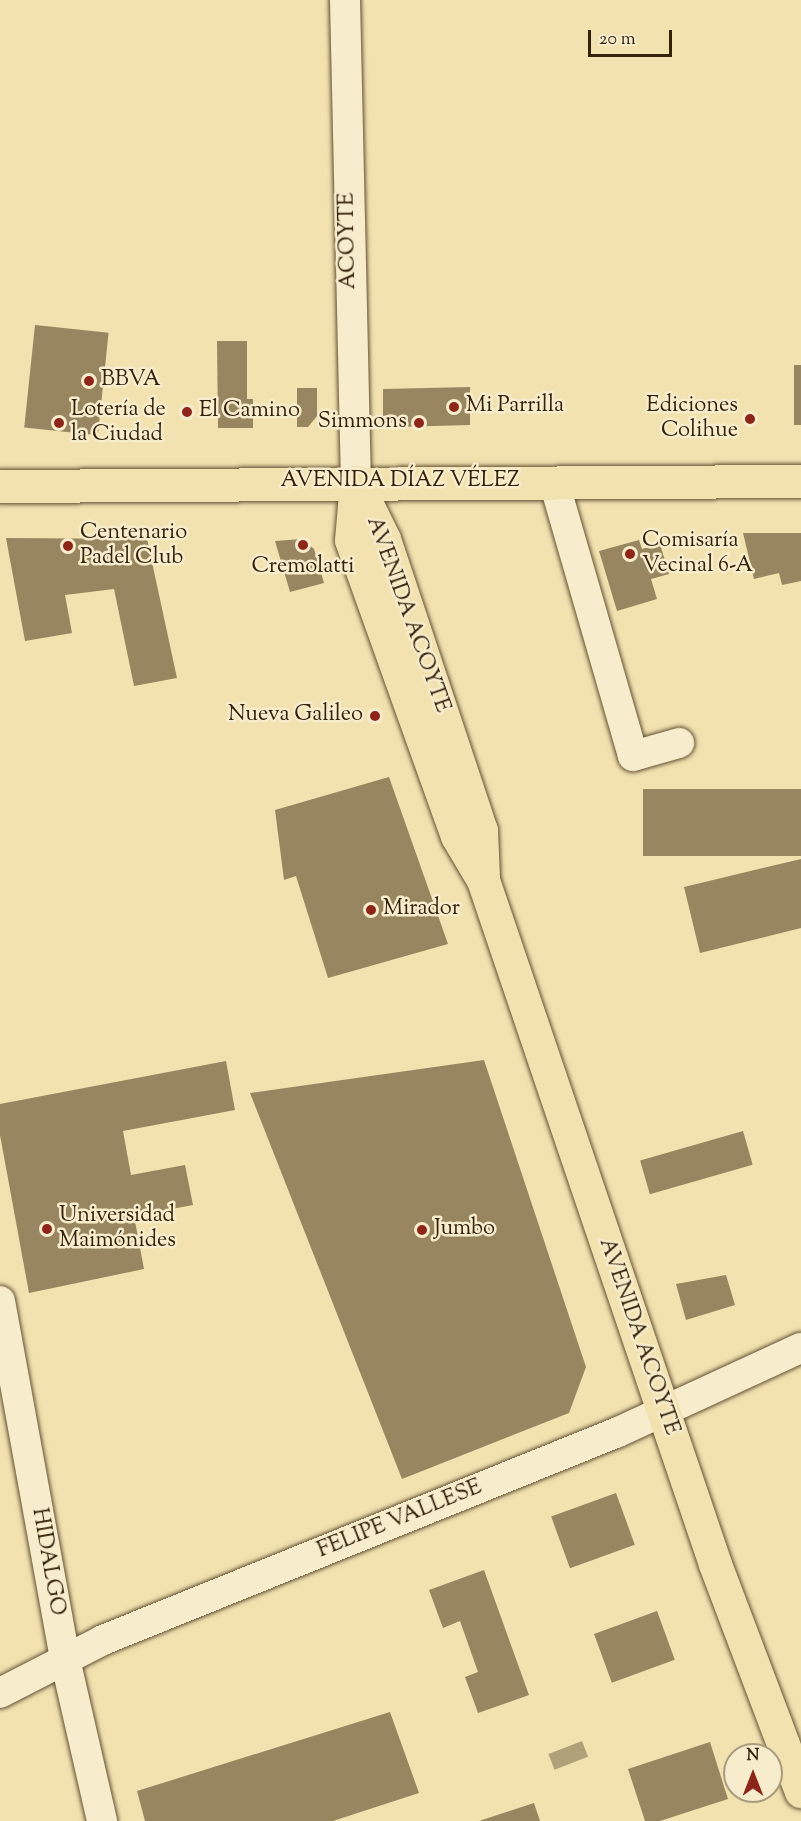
<!DOCTYPE html>
<meta charset="utf-8">
<style>
body{margin:0}
#map{position:relative;width:801px;height:1821px;overflow:hidden;background:#f2e2b0;font-family:"Sorts Mill Goudy",serif}
div>[style]{position:absolute}
[style*='--x']{left:calc(var(--x)*1px);top:calc(var(--y)*1px);width:calc(var(--w)*1px);rotate:calc(var(--a)*1deg)}
.water>*{inset:0;background:#b1a178;transform-origin:0 0}
.building>*{inset:0;background:#978660;transform-origin:0 0}
.roads{filter:drop-shadow(0 0 2px #645234) drop-shadow(0 0 2px #645234)}
.minor>*{height:30px;margin:-15px;padding:0 15px;transform-origin:15px;border-radius:15px;background:#f7eccc}
.major>*{height:33px;margin:-16.5px;padding:0 16.5px;transform-origin:16.5px;border-radius:16.5px;background:#f2e2b0}
.dots>*{width:16px;height:16px;translate:-50% -50%;box-sizing:border-box;border:3px solid #f7eccc;border-radius:50%}
span{translate:-50% -50%;white-space:nowrap;text-align:center;line-height:1.15;-webkit-text-stroke:5px #f7eccc;paint-order:stroke}
.street-label{font-size:22px;color:#34220a}
.poi-label{font-size:22px;color:#34220a}
.left{translate:0 -50%;text-align:left}
.right{translate:-100% -50%;text-align:right}
.north{position:absolute;left:723px;top:1743px;width:60px;height:60px;box-sizing:border-box;background:#f7eccc;border:2px solid #a99b7e;border-radius:50%;rotate:0deg;font-size:16px;font-weight:700;line-height:24px;text-align:center;color:#34220a}
.north::after{content:'';display:block;margin:auto;width:21px;height:27px;background:#8f2418;clip-path:polygon(50% 0,100% 100%,50% 72%,0 100%)}
.scale{position:absolute;left:588px;top:30px;width:84px;height:27px;box-sizing:border-box;border:3px solid #34220a;border-top:0;padding-left:8px;font-size:18px;line-height:21px;white-space:nowrap;color:#34220a;-webkit-text-stroke:4px #f7eccc;paint-order:stroke}
</style>
<div id="map">
<div class="water">
<div style="left:582px;top:1741px;width:17px;height:36px;rotate:69deg"></div>
</div>
<div class="building">
<div style="left:35px;top:325px;width:74px;height:103px;rotate:6deg"></div>
<div style="clip-path:polygon(217px 341px,247px 341px,247px 399px,253px 399px,253px 428px,218px 428px)"></div>
<div style="left:794px;top:365px;width:7px;height:60px"></div>
<div style="clip-path:polygon(470px 387px,470px 425px,397px 427px,397px 423px,383px 423px,383px 389px)"></div>
<div style="clip-path:polygon(297px 388px,317px 388px,317px 416px,308px 427px,297px 427px)"></div>
<div style="clip-path:polygon(743px 533px,801px 533px,801px 581px,782px 585px,779px 573px,754px 579px)"></div>
<div style="clip-path:polygon(6px 538px,147px 539px,177px 678px,134px 686px,114px 589px,65px 595px,72px 633px,25px 641px)"></div>
<div style="clip-path:polygon(302px 539px,314px 549px,324px 583px,290px 592px,275px 541px)"></div>
<div style="clip-path:polygon(639px 540px,642px 549px,660px 544px,669px 574px,651px 579px,657px 599px,617px 611px,599px 551px)"></div>
<div style="clip-path:polygon(389px 777px,448px 944px,328px 978px,296px 876px,284px 880px,275px 810px)"></div>
<div style="left:801px;top:789px;width:67px;height:158px;rotate:90deg"></div>
<div style="clip-path:polygon(801px 859px,801px 928px,700px 953px,684px 887px)"></div>
<div style="clip-path:polygon(484px 1060px,586px 1367px,569px 1413px,402px 1479px,250px 1093px)"></div>
<div style="clip-path:polygon(226px 1061px,235px 1110px,123px 1131px,131px 1175px,185px 1165px,193px 1205px,134px 1216px,144px 1269px,29px 1293px,0 1135px,0 1104px)"></div>
<div style="left:743px;top:1131px;width:35px;height:107px;rotate:74deg"></div>
<div style="clip-path:polygon(726px 1275px,735px 1305px,686px 1320px,676px 1284px)"></div>
<div style="left:616px;top:1493px;width:55px;height:69px;rotate:70deg"></div>
<div style="clip-path:polygon(484px 1570px,529px 1695px,478px 1713px,465px 1677px,478px 1672px,460px 1621px,443px 1628px,429px 1590px)"></div>
<div style="left:657px;top:1611px;width:52px;height:67px;rotate:70deg"></div>
<div style="clip-path:polygon(390px 1712px,419px 1793px,333px 1821px,145px 1821px,137px 1791px)"></div>
<div style="clip-path:polygon(710px 1742px,728px 1799px,660px 1821px,645px 1821px,628px 1769px)"></div>
<div style="clip-path:polygon(534px 1803px,540px 1821px,479px 1821px)"></div>
</div>
<div class="roads">
<div class="minor">
<div style="--x:345;--y:0;--w:482;--a:88.7"></div>
<div style="--x:554;--y:482;--w:285;--a:73.9"></div>
<div style="--x:633;--y:756;--w:48;--a:-15.8"></div>
<div style="--x:0;--y:1301;--w:364;--a:79.7"></div>
<div style="--x:65;--y:1659;--w:166;--a:77.1"></div>
<div style="--x:0;--y:1693;--w:116;--a:-27.2"></div>
<div style="--x:103;--y:1640;--w:555;--a:-21.99"></div>
<div style="--x:618;--y:1432;--w:201;--a:-24.7"></div>
</div>
<div class="major">
<div style="--x:356;--y:482;--w:58;--a:94.9"></div>
<div style="--x:351;--y:540;--w:314;--a:70.3"></div>
<div style="--x:457;--y:836;--w:51;--a:59.4"></div>
<div style="--x:483;--y:880;--w:722;--a:71.26"></div>
<div style="--x:715;--y:1564;--w:243;--a:69.3"></div>
<div style="--x:356;--y:482;--w:64;--a:63.8"></div>
<div style="--x:384;--y:539;--w:307;--a:71.6"></div>
<div style="--x:481;--y:830;--w:48;--a:87.6"></div>
<div style="--x:0;--y:486;--w:801;--a:-0.36"></div>
</div>
</div>
<div class="dots">
<div style="left:89px;top:381px;background:#8f2418"></div>
<div style="left:454px;top:407px;background:#8f2418"></div>
<div style="left:187px;top:412px;background:#8f2418"></div>
<div style="left:750px;top:419px;background:#8f2418"></div>
<div style="left:59px;top:423px;background:#8f2418"></div>
<div style="left:419px;top:423px;background:#8f2418"></div>
<div style="left:303px;top:545px;background:#8f2418"></div>
<div style="left:68px;top:546px;background:#8f2418"></div>
<div style="left:630px;top:554px;background:#8f2418"></div>
<div style="left:375px;top:716px;background:#8f2418"></div>
<div style="left:371px;top:910px;background:#8f2418"></div>
<div style="left:47px;top:1229px;background:#8f2418"></div>
<div style="left:422px;top:1230px;background:#8f2418"></div>
</div>
<div class="street-label">
<span style="left:349px;top:241px;rotate:-91deg">ACOYTE</span>
<span style="left:400px;top:482px">AVENIDA DÍAZ VÉLEZ</span>
<span style="left:407px;top:615px;rotate:70deg">AVENIDA ACOYTE</span>
<span style="left:638px;top:1337px;rotate:71deg">AVENIDA ACOYTE</span>
<span style="left:400px;top:1520px;rotate:-22deg">FELIPE VALLESE</span>
<span style="left:47px;top:1562px;rotate:80deg">HIDALGO</span>
</div>
<div class="poi-label">
<span class="left" style="left:101px;top:381px">BBVA</span>
<span class="right" style="left:738px;top:419px">Ediciones<br>Colihue</span>
<span class="left" style="left:466px;top:407px">Mi Parrilla</span>
<span class="left" style="left:71px;top:423px">Lotería de<br>la Ciudad</span>
<span class="left" style="left:199px;top:412px">El Camino</span>
<span class="right" style="left:407px;top:423px">Simmons</span>
<span class="left" style="left:80px;top:546px">Centenario<br>Padel Club</span>
<span class="left" style="left:642px;top:554px">Comisaría<br>Vecinal 6-A</span>
<span style="left:303px;top:568px">Cremolatti</span>
<span class="right" style="left:363px;top:716px">Nueva Galileo</span>
<span class="left" style="left:383px;top:910px">Mirador</span>
<span class="left" style="left:59px;top:1229px">Universidad<br>Maimónides</span>
<span class="left" style="left:434px;top:1230px">Jumbo</span>
</div>
<div class="north">N</div>
<div class="scale">20 m</div>
</div>
